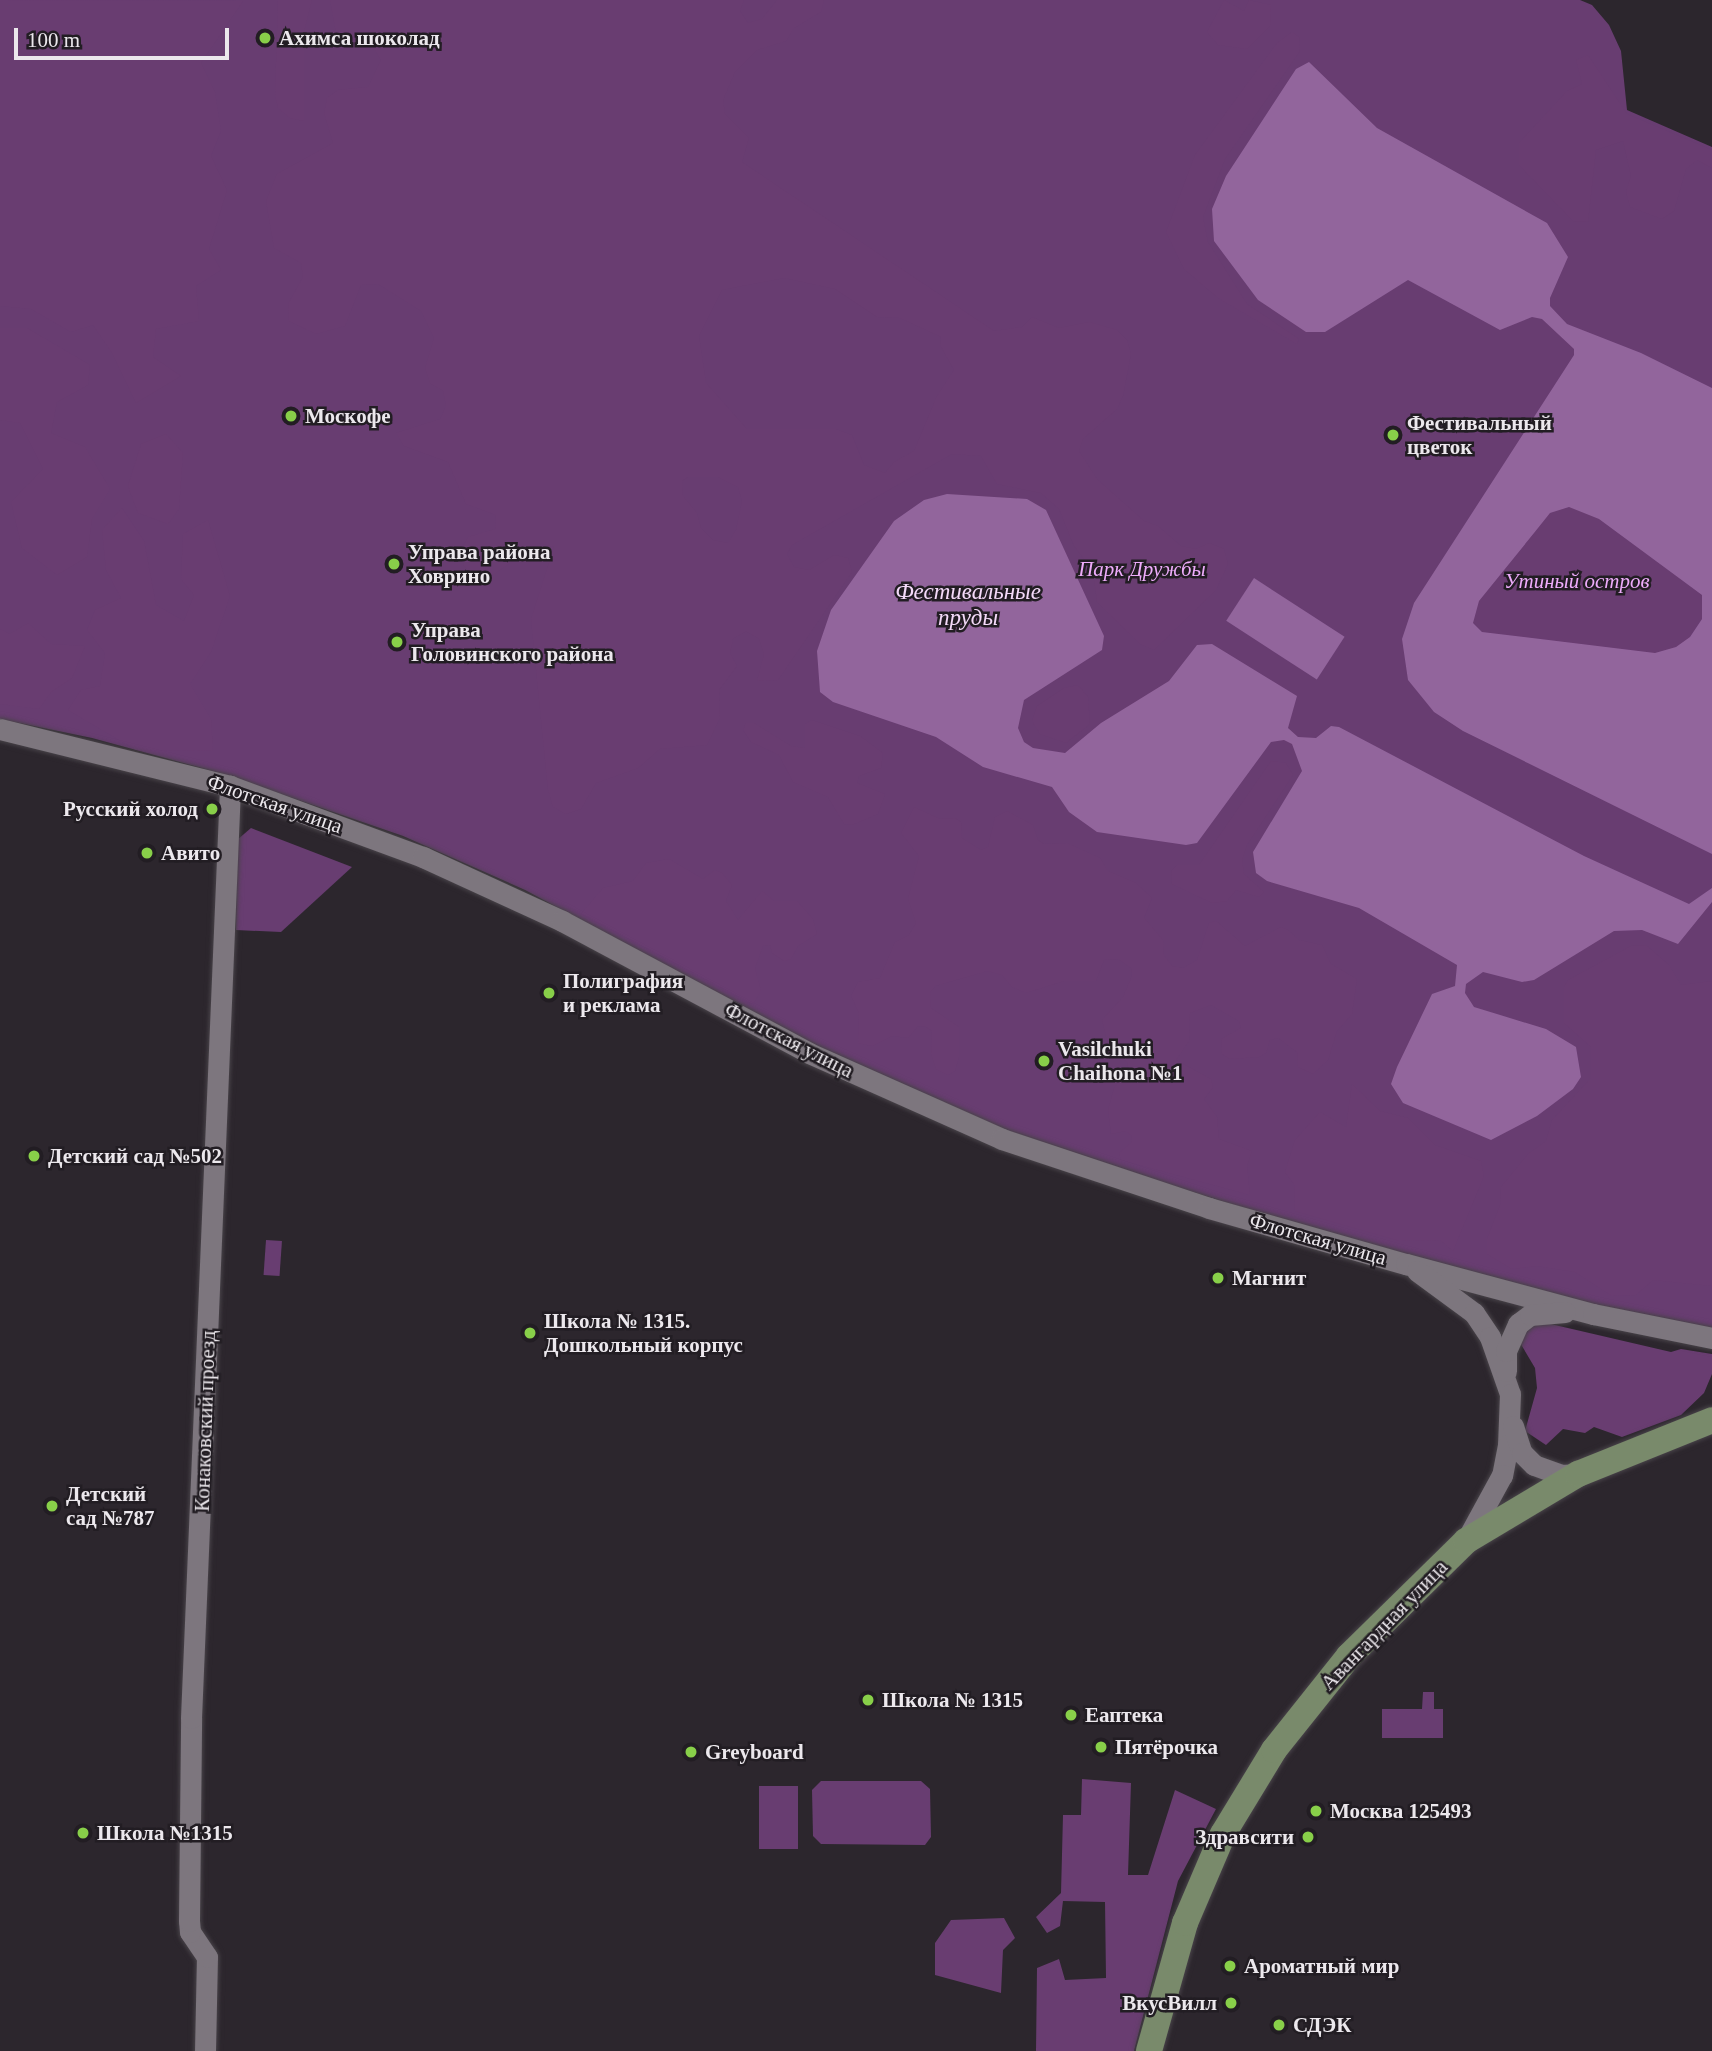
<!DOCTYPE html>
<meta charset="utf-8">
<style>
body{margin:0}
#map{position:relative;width:1712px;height:2051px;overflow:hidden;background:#2c262d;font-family:"Times New Roman",serif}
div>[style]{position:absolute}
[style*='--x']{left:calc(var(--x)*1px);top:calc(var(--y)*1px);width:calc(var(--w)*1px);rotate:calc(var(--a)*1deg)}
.green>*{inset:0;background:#683d71;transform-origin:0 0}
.forest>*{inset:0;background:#693d71}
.water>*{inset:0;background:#92659c;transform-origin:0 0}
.roads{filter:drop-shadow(0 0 2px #484349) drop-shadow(0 0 2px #484349)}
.minor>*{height:21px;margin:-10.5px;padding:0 10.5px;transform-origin:10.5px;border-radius:10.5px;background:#7d767e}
.major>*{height:26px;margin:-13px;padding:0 13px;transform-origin:13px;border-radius:13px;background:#798a6b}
.dots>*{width:19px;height:19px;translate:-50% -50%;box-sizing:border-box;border:4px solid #221d23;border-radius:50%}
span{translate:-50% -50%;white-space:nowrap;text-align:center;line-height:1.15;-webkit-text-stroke:5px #221d23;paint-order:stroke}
.poi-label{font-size:21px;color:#ece8ed;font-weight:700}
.left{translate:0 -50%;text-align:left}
.right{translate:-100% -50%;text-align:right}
.park-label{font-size:21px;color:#eeacfb;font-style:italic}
.street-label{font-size:21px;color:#ece8ed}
.water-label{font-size:23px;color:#f4daf9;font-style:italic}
.scale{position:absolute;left:14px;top:28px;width:215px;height:32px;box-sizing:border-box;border:4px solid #ece8ed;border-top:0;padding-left:9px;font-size:21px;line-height:24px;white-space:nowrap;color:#ece8ed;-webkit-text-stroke:5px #221d23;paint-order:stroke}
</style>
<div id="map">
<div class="green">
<div style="clip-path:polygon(0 0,1580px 0,1592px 5px,1609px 25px,1621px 51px,1627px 110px,1712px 147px,1712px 1329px,1630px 1316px,1308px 1228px,1063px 1151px,940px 1105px,795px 1035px,525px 890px,403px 836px,220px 773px,92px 738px,0 719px)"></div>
<div style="clip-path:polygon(251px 828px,352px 867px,281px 932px,236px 930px,237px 840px)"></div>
<div style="left:266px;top:1240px;width:16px;height:35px;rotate:4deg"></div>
<div style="clip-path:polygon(1423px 1692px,1434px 1692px,1434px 1709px,1443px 1709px,1443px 1738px,1382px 1738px,1382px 1709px,1422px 1709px)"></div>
<div style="clip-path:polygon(821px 1781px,921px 1781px,930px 1789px,931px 1837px,925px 1845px,821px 1844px,813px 1836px,812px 1790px)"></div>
<div style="left:759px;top:1786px;width:39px;height:63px"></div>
</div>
<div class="forest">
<div style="clip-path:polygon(0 0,243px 1px,201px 63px,215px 92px,221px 131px,211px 156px,227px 190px,209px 249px,221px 270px,196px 286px,199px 321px,156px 329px,153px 357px,181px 376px,136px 403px,112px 353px,93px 325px,71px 332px,31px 309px,0 306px)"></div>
<div style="clip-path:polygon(278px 0,312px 0,304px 32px,304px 121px,290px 118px,278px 108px,275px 94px)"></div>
<div style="clip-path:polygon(evenodd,330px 0,744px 0,740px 11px,748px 23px,762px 19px,777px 0,824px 0,821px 12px,794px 28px,786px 41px,757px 50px,735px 72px,723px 100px,725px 114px,749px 138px,742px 162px,994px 331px,1022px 327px,1032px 317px,1059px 328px,1089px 322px,1117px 330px,1127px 340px,1131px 354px,1123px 396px,1117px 409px,1083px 439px,1079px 451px,1097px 479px,1144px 521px,1158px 526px,1181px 546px,1196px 549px,1209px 543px,1224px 549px,1228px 564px,1216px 590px,1154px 650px,1140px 644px,1097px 602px,1093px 571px,1074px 546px,1059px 509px,1041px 493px,997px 484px,981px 456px,952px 454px,792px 545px,787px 554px,794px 567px,809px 570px,834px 555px,848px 558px,852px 572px,778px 680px,757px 681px,764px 654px,759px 639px,746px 631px,733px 639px,730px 653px,737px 666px,719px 690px,720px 718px,707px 745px,660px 749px,638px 768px,596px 783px,581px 809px,566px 814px,553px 807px,548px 790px,531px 619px,554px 547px,539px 543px,490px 577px,475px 578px,464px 566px,461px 550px,468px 537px,495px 529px,496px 515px,466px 504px,448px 462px,404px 446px,396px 433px,440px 419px,446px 406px,443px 391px,430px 383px,425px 368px,434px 338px,421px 311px,378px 284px,361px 285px,345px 326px,316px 334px,289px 321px,288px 304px,303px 277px,301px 263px,274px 248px,266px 201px,277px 174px,333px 143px,324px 113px,327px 98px,338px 90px,368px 87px,381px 60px,373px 47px,336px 33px,330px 0,784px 278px,835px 289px,877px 317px,900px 318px,941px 337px,940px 345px,954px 370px,937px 396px,914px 451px,894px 462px,885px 473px,864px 465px,852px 435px,836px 429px,747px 429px,706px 383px,699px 336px,722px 290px,784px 278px,330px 0,688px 477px,718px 477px,738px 487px,742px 501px,736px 530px,728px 543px,713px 540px,701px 528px,697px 513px,683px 496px,682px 481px,688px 477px)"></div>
<div style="clip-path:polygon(1224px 0,1244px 11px,1249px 0,1271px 5px,1270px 26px,1247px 49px,1218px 45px,1207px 32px)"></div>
<div style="clip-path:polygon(1292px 32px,1299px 37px,1300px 51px,1225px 159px,1203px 217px,1208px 242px,1247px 304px,1299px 339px,1297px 344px,1218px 298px,1184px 269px,1166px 232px,1195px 155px,1277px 43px)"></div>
<div style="clip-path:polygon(1588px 55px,1627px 114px,1712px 150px,1712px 168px,1697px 160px,1686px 169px,1674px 211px,1662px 219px,1630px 207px,1626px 192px,1631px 176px,1623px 141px,1596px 150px,1588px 222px,1573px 221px,1519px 165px,1519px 143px,1567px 91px,1582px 84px,1576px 60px)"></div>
<div style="clip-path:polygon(0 328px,27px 328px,90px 365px,88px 385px,57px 402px,51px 433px,85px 447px,110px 489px,92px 519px,87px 557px,57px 575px,22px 548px,11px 502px,43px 469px,20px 423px,0 420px)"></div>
<div style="clip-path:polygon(166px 434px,183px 453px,179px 509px,168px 524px,138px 513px,128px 486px,141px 444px)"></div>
<div style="clip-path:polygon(1569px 507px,1599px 519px,1702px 595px,1702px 619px,1690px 637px,1676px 647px,1655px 653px,1482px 632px,1473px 622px,1479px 601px,1534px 533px,1550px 513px)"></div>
<div style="clip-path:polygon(122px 508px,144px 541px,156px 605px,184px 621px,194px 595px,181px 579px,183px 534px,208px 520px,230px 596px,211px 652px,190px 684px,211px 719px,213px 751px,136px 750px,68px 710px,81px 690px,100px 686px,105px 653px,87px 630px,95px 610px,121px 598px,106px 570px,102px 530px)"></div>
<div style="clip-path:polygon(28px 623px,51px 644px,85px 646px,72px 678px,51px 692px,39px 709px,0 704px,0 629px,10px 634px)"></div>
<div style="clip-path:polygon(1078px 685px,1088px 697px,1090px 724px,1066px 743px,1040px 734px,1032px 721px,1037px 706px,1064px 688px)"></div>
<div style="clip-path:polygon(812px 720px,860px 736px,883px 753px,881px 768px,859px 776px,857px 783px,885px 794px,878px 814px,852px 825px,844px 824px,828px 797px,793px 782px,779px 755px,751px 742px,743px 730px,746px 723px,754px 723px,791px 746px,805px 748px,805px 724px)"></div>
<div style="clip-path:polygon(1271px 761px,1286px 763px,1293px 775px,1247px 845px,1242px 860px,1244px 874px,1264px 892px,1259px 897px,1236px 890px,1227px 901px,1212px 903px,1172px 884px,1171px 871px,1177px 865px,1199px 865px)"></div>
<div style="clip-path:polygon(914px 807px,940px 819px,955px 818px,961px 822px,962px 838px,981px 850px,988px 847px,995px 817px,1007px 811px,1033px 825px,1038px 840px,1044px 844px,1067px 843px,1100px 858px,1108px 871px,1136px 883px,1152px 898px,1144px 918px,1163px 940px,1164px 955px,1172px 966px,1183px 968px,1197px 960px,1209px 923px,1216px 921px,1245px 946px,1281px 927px,1288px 930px,1299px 940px,1322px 945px,1331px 964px,1357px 979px,1352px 1014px,1337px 1031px,1328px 1060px,1313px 1074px,1298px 1067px,1297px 1052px,1278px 1038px,1270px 1040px,1266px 1053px,1259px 1057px,1230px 1059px,1222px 1054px,1221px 1039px,1241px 1028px,1239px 1021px,1211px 1005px,1190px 1013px,1189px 1041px,1176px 1060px,1211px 1079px,1213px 1087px,1204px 1099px,1217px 1117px,1219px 1139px,1252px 1151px,1247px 1166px,1250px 1195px,1121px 1160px,1119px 1153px,1131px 1143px,1132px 1136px,1126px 1131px,1111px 1134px,1108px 1110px,1114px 1088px,1128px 1070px,1127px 1062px,1109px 1049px,1102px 1020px,1123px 997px,1132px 976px,1131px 968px,1118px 959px,1104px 960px,1096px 981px,1064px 981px,1026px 993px,1012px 987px,1002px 975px,988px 971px,935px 986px,930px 993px,931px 1008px,959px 1027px,959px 1057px,955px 1071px,948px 1075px,936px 1069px,931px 1054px,932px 1031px,926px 1027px,918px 1026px,908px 1038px,892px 1036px,872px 1046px,858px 1043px,859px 1013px,851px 996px,858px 982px,880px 978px,895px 942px,909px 935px,916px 923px,908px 899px,919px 856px,901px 833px)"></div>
<div style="clip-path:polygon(669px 859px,703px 879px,715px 870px,722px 873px,732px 885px,726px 901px,738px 920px,762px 891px,774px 901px,797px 901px,813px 919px,817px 934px,798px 946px,791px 959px,784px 961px,772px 953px,770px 945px,763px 946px,755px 968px,761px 991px,753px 1004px,581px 914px,603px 888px,633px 881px,646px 863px)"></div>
<div style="clip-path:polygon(1646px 945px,1669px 965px,1681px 985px,1712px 981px,1712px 1286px,1653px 1280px,1636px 1295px,1612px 1296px,1575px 1272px,1537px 1266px,1512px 1269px,1487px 1254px,1487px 1239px,1500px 1205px,1501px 1187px,1528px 1154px,1546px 1141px,1552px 1120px,1591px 1078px,1591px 1047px,1564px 1023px,1564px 987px,1568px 980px,1631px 946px)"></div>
<div style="clip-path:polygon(1352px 1084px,1380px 1111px,1408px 1118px,1435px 1145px,1481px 1161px,1484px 1176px,1453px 1251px,1440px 1240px,1400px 1241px,1295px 1211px,1294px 1184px,1285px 1172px,1295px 1140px,1320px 1112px,1346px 1127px)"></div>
<div style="clip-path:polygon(1542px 1322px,1671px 1352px,1681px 1349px,1712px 1354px,1712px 1374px,1704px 1393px,1681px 1415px,1622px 1437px,1594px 1427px,1585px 1433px,1563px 1429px,1546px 1445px,1525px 1431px,1537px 1388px,1535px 1368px,1519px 1341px,1532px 1324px)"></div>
<div style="clip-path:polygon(1082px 1779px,1131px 1783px,1128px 1875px,1148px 1875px,1175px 1790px,1216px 1809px,1178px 1881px,1134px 2051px,1036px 2051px,1037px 1968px,1059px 1959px,1065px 1980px,1106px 1978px,1105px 1902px,1063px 1901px,1060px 1926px,1047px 1933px,1036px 1917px,1061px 1893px,1063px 1815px,1081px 1815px)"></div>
<div style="clip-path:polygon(1004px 1918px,1015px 1938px,1003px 1950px,1001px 1993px,935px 1975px,935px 1943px,951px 1920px)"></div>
</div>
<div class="water">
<div style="clip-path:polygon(evenodd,1309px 62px,1377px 128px,1547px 223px,1568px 257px,1550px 298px,1550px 306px,1567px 324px,1641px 353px,1712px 388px,1712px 854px,1463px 731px,1434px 712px,1408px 680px,1402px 639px,1414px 603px,1574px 355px,1574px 349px,1542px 319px,1532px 317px,1500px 330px,1408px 280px,1325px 332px,1306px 332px,1258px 300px,1214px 241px,1212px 209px,1226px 176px,1296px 69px,1309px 62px,1569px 507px,1599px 519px,1702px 595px,1702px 619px,1690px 637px,1676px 647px,1655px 653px,1482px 632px,1473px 623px,1479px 601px,1534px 533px,1550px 513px,1569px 507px)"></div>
<div style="clip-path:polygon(947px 494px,1027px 499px,1046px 510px,1104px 636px,1102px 650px,1024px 700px,1018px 728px,1024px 742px,1033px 748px,1065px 753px,1101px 723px,1169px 681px,1197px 645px,1212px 644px,1297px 696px,1288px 728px,1298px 737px,1316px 738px,1331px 726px,1339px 727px,1584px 856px,1689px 904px,1712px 888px,1712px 902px,1678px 944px,1642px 930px,1614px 931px,1534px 980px,1522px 982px,1483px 972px,1466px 984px,1465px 993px,1474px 1007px,1546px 1029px,1576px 1047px,1581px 1077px,1573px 1089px,1537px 1116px,1491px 1140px,1403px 1103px,1391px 1084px,1397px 1067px,1432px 994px,1455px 986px,1457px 965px,1359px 908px,1267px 881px,1256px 873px,1253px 852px,1302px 771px,1292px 744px,1284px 740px,1271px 742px,1197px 843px,1186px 845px,1097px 832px,1069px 812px,1052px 787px,983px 767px,936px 737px,833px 702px,820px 692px,817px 651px,831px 610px,894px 521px,924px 500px)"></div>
<div style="left:1254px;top:578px;width:108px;height:51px;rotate:33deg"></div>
</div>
<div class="roads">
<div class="minor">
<div style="--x:0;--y:729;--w:237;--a:13.9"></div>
<div style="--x:230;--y:786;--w:206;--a:20.2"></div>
<div style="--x:423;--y:857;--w:153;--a:24.7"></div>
<div style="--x:562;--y:921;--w:280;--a:28.1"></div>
<div style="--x:809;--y:1053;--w:211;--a:24"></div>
<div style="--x:1002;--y:1139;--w:218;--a:18.4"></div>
<div style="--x:1209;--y:1208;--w:205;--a:15.9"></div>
<div style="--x:1406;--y:1264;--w:194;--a:15"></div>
<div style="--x:1593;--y:1314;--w:121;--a:11.4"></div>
<div style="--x:1417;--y:1271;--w:71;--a:36.4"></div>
<div style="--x:1474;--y:1313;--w:29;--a:56"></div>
<div style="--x:1490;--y:1337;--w:60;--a:70.7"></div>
<div style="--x:1510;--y:1394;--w:51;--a:92.2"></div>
<div style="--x:1508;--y:1445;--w:31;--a:101"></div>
<div style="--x:1502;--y:1475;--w:75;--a:118.6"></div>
<div style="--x:1506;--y:1371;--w:20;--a:-90"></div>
<div style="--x:1506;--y:1351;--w:30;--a:-66"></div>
<div style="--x:1518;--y:1324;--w:15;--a:-37"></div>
<div style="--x:1530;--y:1315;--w:35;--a:-5"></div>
<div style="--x:1513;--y:1426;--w:28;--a:72"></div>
<div style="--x:1522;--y:1453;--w:17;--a:45"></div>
<div style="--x:1534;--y:1465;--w:29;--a:20"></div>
<div style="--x:1561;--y:1475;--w:17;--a:-3"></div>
<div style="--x:205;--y:2051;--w:94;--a:-88.8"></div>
<div style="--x:207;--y:1957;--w:30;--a:-124"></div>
<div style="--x:190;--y:1932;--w:11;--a:-95"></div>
<div style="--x:189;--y:1921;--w:203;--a:-89.4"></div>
<div style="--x:191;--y:1718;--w:933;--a:-87.6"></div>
</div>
<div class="major">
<div style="--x:1149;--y:2051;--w:133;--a:-74.3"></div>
<div style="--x:1185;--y:1923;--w:97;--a:-66.9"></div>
<div style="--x:1223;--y:1834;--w:98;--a:-58.7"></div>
<div style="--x:1274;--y:1750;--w:120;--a:-51.4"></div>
<div style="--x:1349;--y:1656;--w:164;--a:-44.5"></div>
<div style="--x:1466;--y:1541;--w:131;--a:-30.9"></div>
<div style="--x:1578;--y:1474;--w:144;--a:-21.9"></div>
</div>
</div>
<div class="dots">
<div style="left:265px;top:38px;background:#88cf49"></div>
<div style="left:291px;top:416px;background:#88cf49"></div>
<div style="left:1393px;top:435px;background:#88cf49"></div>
<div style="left:394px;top:564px;background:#88cf49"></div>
<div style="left:397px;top:642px;background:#88cf49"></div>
<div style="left:212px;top:809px;background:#88cf49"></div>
<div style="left:147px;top:853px;background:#88cf49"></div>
<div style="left:549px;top:993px;background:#88cf49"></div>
<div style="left:1044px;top:1061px;background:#88cf49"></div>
<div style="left:34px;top:1156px;background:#88cf49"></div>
<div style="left:1218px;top:1278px;background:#88cf49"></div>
<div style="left:530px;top:1333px;background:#88cf49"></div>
<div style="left:52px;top:1506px;background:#88cf49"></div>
<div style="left:868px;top:1700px;background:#88cf49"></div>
<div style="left:1071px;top:1715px;background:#88cf49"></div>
<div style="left:1101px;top:1747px;background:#88cf49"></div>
<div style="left:691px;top:1752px;background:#88cf49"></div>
<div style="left:1316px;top:1811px;background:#88cf49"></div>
<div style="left:83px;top:1833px;background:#88cf49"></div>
<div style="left:1308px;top:1837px;background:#88cf49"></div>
<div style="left:1230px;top:1966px;background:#88cf49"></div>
<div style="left:1231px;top:2003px;background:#88cf49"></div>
<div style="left:1279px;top:2025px;background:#88cf49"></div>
</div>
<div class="poi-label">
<span class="left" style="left:279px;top:38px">Ахимса шоколад</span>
<span class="left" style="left:305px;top:416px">Москофе</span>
<span class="left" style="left:1407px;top:435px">Фестивальный<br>цветок</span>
<span class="left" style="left:408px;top:564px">Управа района<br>Ховрино</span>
<span class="left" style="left:411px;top:642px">Управа<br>Головинского района</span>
<span class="right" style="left:198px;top:809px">Русский холод</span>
<span class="left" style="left:161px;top:853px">Авито</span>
<span class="left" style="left:563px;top:993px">Полиграфия<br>и реклама</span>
<span class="left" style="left:1058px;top:1061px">Vasilchuki<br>Chaihona №1</span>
<span class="left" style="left:48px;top:1156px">Детский сад №502</span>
<span class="left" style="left:1232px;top:1278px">Магнит</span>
<span class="left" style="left:544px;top:1333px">Школа № 1315.<br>Дошкольный корпус</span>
<span class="left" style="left:66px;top:1506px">Детский<br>сад №787</span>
<span class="left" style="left:882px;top:1700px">Школа № 1315</span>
<span class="left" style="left:1085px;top:1715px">Еаптека</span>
<span class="left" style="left:1115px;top:1747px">Пятёрочка</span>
<span class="left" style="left:705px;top:1752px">Greyboard</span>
<span class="left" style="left:1330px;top:1811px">Москва 125493</span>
<span class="left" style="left:97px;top:1833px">Школа №1315</span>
<span class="right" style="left:1294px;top:1837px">Здравсити</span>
<span class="left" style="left:1244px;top:1966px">Ароматный мир</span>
<span class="right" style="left:1217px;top:2003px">ВкусВилл</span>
<span class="left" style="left:1293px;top:2025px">СДЭК</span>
</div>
<div class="park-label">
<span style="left:1142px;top:569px">Парк Дружбы</span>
<span style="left:1577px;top:581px">Утиный остров</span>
</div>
<div class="street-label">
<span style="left:275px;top:804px;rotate:19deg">Флотская улица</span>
<span style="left:789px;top:1040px;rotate:27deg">Флотская улица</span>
<span style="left:1318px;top:1239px;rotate:16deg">Флотская улица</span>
<span style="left:205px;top:1421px;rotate:-88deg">Конаковский проезд</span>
<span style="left:1384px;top:1625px;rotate:-46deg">Авангардная улица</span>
</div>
<div class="water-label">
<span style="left:968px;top:605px">Фестивальные<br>пруды</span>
</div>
<div class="scale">100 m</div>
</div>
